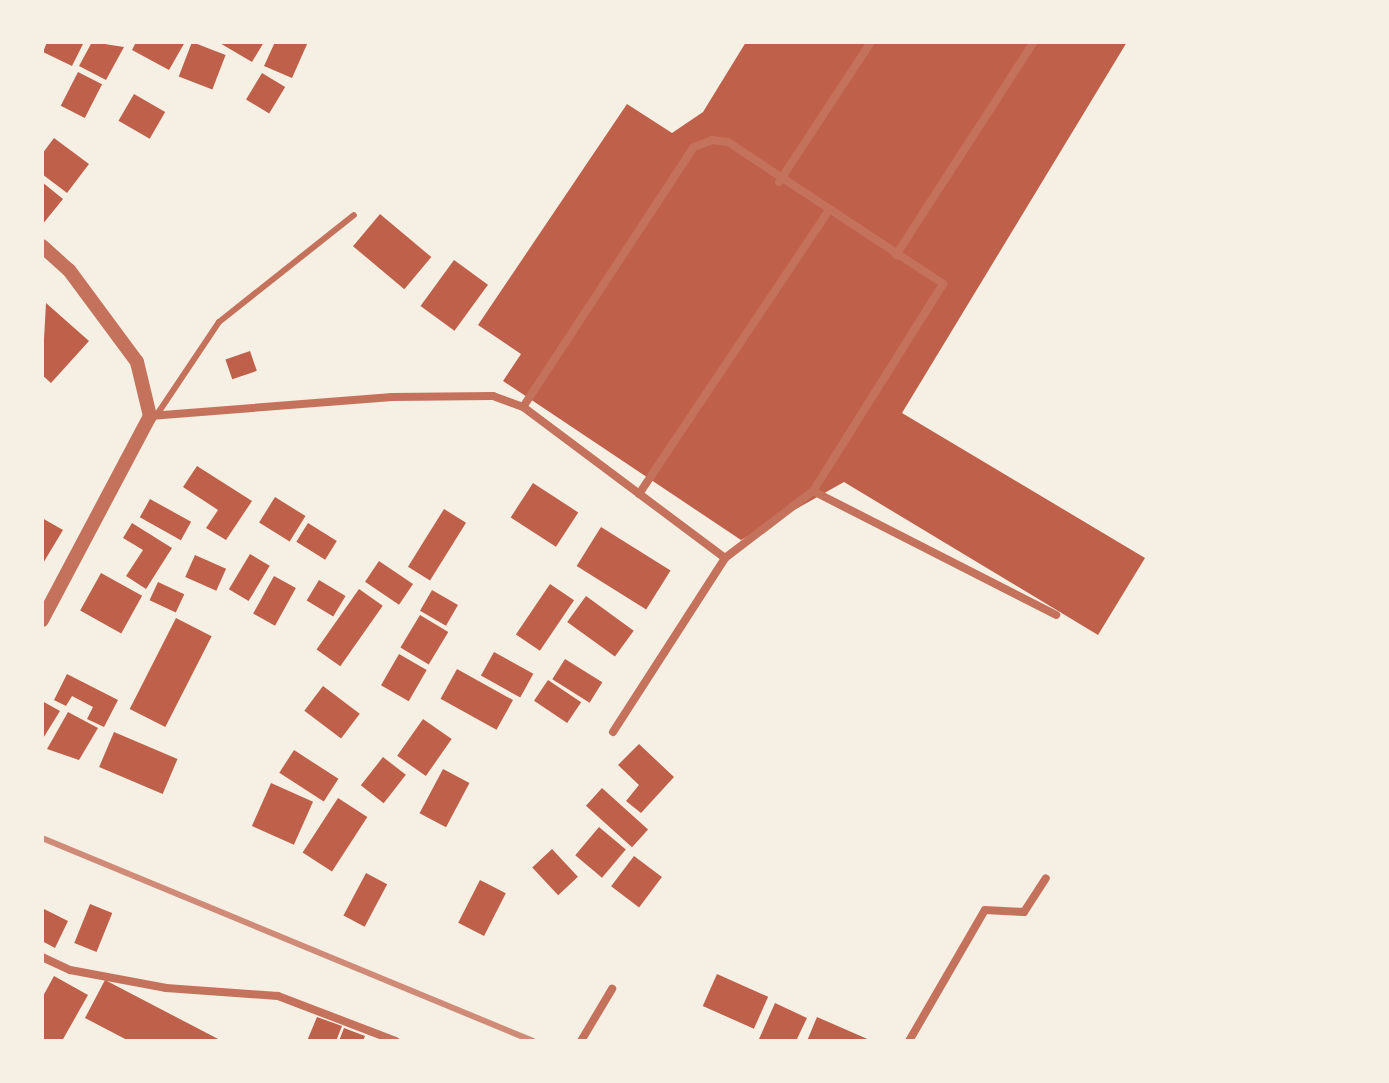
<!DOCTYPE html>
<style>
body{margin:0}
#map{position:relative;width:1389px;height:1083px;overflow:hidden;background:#f6efe4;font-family:Cabin,sans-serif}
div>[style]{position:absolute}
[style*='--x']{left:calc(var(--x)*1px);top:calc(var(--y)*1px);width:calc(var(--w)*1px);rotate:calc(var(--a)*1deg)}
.building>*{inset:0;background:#bf614a;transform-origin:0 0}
.service>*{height:6px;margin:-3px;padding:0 3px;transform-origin:3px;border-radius:3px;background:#c5725c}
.minor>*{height:8px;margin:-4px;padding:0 4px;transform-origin:4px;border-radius:4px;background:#c5725c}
.tertiary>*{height:14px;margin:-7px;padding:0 7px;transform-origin:7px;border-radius:7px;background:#c5725c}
.rail>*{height:6px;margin:-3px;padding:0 3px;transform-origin:3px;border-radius:3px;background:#cf8b77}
span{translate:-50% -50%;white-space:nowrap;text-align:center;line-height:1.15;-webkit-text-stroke:6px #f6efe4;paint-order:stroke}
.frame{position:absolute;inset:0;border:44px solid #f6efe4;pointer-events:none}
</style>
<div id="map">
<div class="building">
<div style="clip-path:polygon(47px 42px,84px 42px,72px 66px,43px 52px)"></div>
<div style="clip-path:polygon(92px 42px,124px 47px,106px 80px,79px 66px)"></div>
<div style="clip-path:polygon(136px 42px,185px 42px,169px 70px,132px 50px)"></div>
<div style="left:192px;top:42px;width:36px;height:37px;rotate:21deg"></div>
<div style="clip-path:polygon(218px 42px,264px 42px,252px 62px)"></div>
<div style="clip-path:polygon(275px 42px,308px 42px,292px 78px,264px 66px)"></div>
<div style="clip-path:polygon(746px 42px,1127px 42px,902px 413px,1145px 558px,1098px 635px,844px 482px,741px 540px,503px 381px,521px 354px,478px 325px,627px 104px,672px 133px,703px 112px)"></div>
<div style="left:78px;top:72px;width:27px;height:38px;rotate:27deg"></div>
<div style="left:262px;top:73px;width:27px;height:31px;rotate:31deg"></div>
<div style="left:134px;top:94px;width:36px;height:31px;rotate:30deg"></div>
<div style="clip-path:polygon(54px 138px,89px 164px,67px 193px,42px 174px,42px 154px)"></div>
<div style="clip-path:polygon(42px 182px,63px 199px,42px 225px)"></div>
<div style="left:380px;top:214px;width:67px;height:42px;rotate:40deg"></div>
<div style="left:454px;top:260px;width:42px;height:57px;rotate:36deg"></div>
<div style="clip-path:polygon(46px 303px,89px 341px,51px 383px,42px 375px)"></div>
<div style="left:250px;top:351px;width:21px;height:26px;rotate:71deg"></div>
<div style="clip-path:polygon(197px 466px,252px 501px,226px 540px,206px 528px,218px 510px,183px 487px)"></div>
<div style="left:533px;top:483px;width:54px;height:41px;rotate:33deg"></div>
<div style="left:275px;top:497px;width:36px;height:30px;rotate:32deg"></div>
<div style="left:150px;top:499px;width:47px;height:21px;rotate:29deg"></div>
<div style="left:444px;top:509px;width:26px;height:68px;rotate:32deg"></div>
<div style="clip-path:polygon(42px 518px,63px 530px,42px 565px)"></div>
<div style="clip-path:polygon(132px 523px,172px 548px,146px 589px,126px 576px,143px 550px,123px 538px)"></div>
<div style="left:308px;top:523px;width:34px;height:22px;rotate:32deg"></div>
<div style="left:601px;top:527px;width:82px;height:46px;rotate:32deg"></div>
<div style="left:250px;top:554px;width:23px;height:41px;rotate:31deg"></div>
<div style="left:195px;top:555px;width:34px;height:24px;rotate:24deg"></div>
<div style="left:379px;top:561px;width:41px;height:25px;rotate:34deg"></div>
<div style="left:101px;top:573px;width:47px;height:43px;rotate:29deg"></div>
<div style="left:274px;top:576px;width:25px;height:43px;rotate:29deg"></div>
<div style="left:319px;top:580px;width:31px;height:24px;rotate:31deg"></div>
<div style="left:158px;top:582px;width:29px;height:20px;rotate:25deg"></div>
<div style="left:550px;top:584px;width:29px;height:61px;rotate:34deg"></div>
<div style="left:359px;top:589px;width:29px;height:74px;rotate:35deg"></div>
<div style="left:432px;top:590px;width:30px;height:24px;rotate:30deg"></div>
<div style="left:586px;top:596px;width:59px;height:32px;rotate:36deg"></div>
<div style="left:420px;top:615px;width:33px;height:38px;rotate:31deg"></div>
<div style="left:176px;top:618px;width:40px;height:102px;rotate:27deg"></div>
<div style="left:494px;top:652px;width:45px;height:27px;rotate:29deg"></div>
<div style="left:399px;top:654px;width:32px;height:36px;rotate:30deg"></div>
<div style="left:565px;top:659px;width:44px;height:24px;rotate:32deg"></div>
<div style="left:457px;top:669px;width:64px;height:34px;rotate:29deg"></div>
<div style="clip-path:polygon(67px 674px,118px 700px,104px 727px,87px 719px,93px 707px,72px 696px,66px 706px,54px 700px)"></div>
<div style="left:548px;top:680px;width:40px;height:25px;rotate:34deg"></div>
<div style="left:323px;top:686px;width:46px;height:31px;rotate:37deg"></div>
<div style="clip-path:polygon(42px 701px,60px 711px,42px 740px)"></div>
<div style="clip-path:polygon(68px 712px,98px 728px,79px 760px,47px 749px)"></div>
<div style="left:423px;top:719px;width:35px;height:45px;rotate:35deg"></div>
<div style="left:114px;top:732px;width:69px;height:38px;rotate:23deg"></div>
<div style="clip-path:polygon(639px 744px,674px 777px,641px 813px,626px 801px,639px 785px,618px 765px)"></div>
<div style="left:294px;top:750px;width:53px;height:27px;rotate:33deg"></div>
<div style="left:383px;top:757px;width:29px;height:36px;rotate:38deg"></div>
<div style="left:443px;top:769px;width:30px;height:50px;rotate:28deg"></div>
<div style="left:271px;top:783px;width:46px;height:47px;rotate:24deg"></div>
<div style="left:602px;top:788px;width:62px;height:24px;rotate:42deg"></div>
<div style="left:338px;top:798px;width:35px;height:65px;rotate:33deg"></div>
<div style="left:599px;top:827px;width:35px;height:37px;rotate:40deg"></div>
<div style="left:552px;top:849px;width:38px;height:27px;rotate:47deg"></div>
<div style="left:634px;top:856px;width:35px;height:38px;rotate:37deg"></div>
<div style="left:366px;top:873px;width:24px;height:48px;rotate:28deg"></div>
<div style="left:480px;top:880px;width:29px;height:48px;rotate:27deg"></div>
<div style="left:90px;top:904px;width:24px;height:42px;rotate:22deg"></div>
<div style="clip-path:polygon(42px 908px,68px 921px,55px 948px,42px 941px)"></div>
<div style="left:717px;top:974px;width:56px;height:35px;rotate:24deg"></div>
<div style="clip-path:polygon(54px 976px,88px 995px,62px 1041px,42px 1041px,42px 998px)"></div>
<div style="clip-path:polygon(105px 980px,222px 1041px,129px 1041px,85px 1018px)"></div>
<div style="clip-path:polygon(775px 1003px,807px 1018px,796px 1041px,759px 1039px)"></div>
<div style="clip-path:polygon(317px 1017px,342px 1026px,336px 1041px,307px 1041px)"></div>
<div style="clip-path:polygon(817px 1017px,872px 1041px,807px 1041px)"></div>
<div style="clip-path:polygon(344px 1028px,365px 1036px,363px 1041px,339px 1041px)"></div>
</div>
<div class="service">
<div style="--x:156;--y:416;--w:113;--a:-56.2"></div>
<div style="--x:219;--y:322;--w:172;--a:-38.4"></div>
</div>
<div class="minor">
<div style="--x:712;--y:140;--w:16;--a:7"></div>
<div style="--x:728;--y:142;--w:258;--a:33.4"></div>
<div style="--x:943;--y:284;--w:244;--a:122.1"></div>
<div style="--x:813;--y:491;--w:111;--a:142.7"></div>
<div style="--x:725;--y:558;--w:252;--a:-143.2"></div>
<div style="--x:523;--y:407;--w:311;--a:-56.7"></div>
<div style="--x:694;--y:147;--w:19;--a:-21"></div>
<div style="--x:779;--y:182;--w:168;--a:-56.7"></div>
<div style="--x:896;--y:255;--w:254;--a:-57.1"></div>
<div style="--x:150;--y:416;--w:243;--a:-4.5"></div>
<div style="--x:392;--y:397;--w:101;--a:-0.6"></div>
<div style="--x:493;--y:396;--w:32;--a:20"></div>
<div style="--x:813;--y:491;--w:273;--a:27"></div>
<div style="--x:639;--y:494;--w:339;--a:-56.2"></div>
<div style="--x:613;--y:732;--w:207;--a:-57.2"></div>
<div style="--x:42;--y:957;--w:31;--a:25"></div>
<div style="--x:70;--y:970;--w:98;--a:10.6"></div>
<div style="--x:166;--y:988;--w:112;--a:4.1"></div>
<div style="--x:278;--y:996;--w:126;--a:20.9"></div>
<div style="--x:581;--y:1041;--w:61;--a:-59.2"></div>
<div style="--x:909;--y:1041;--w:151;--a:-59.9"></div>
<div style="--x:985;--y:910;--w:39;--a:3"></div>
<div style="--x:1024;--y:912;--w:40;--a:-57.1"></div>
</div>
<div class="tertiary">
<div style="--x:42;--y:246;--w:36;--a:42"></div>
<div style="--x:69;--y:270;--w:114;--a:53.5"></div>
<div style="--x:137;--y:362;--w:56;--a:76.5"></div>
<div style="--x:150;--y:416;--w:231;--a:117.9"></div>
</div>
<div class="rail">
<div style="--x:42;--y:838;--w:531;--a:22.46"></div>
</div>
<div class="frame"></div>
</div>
